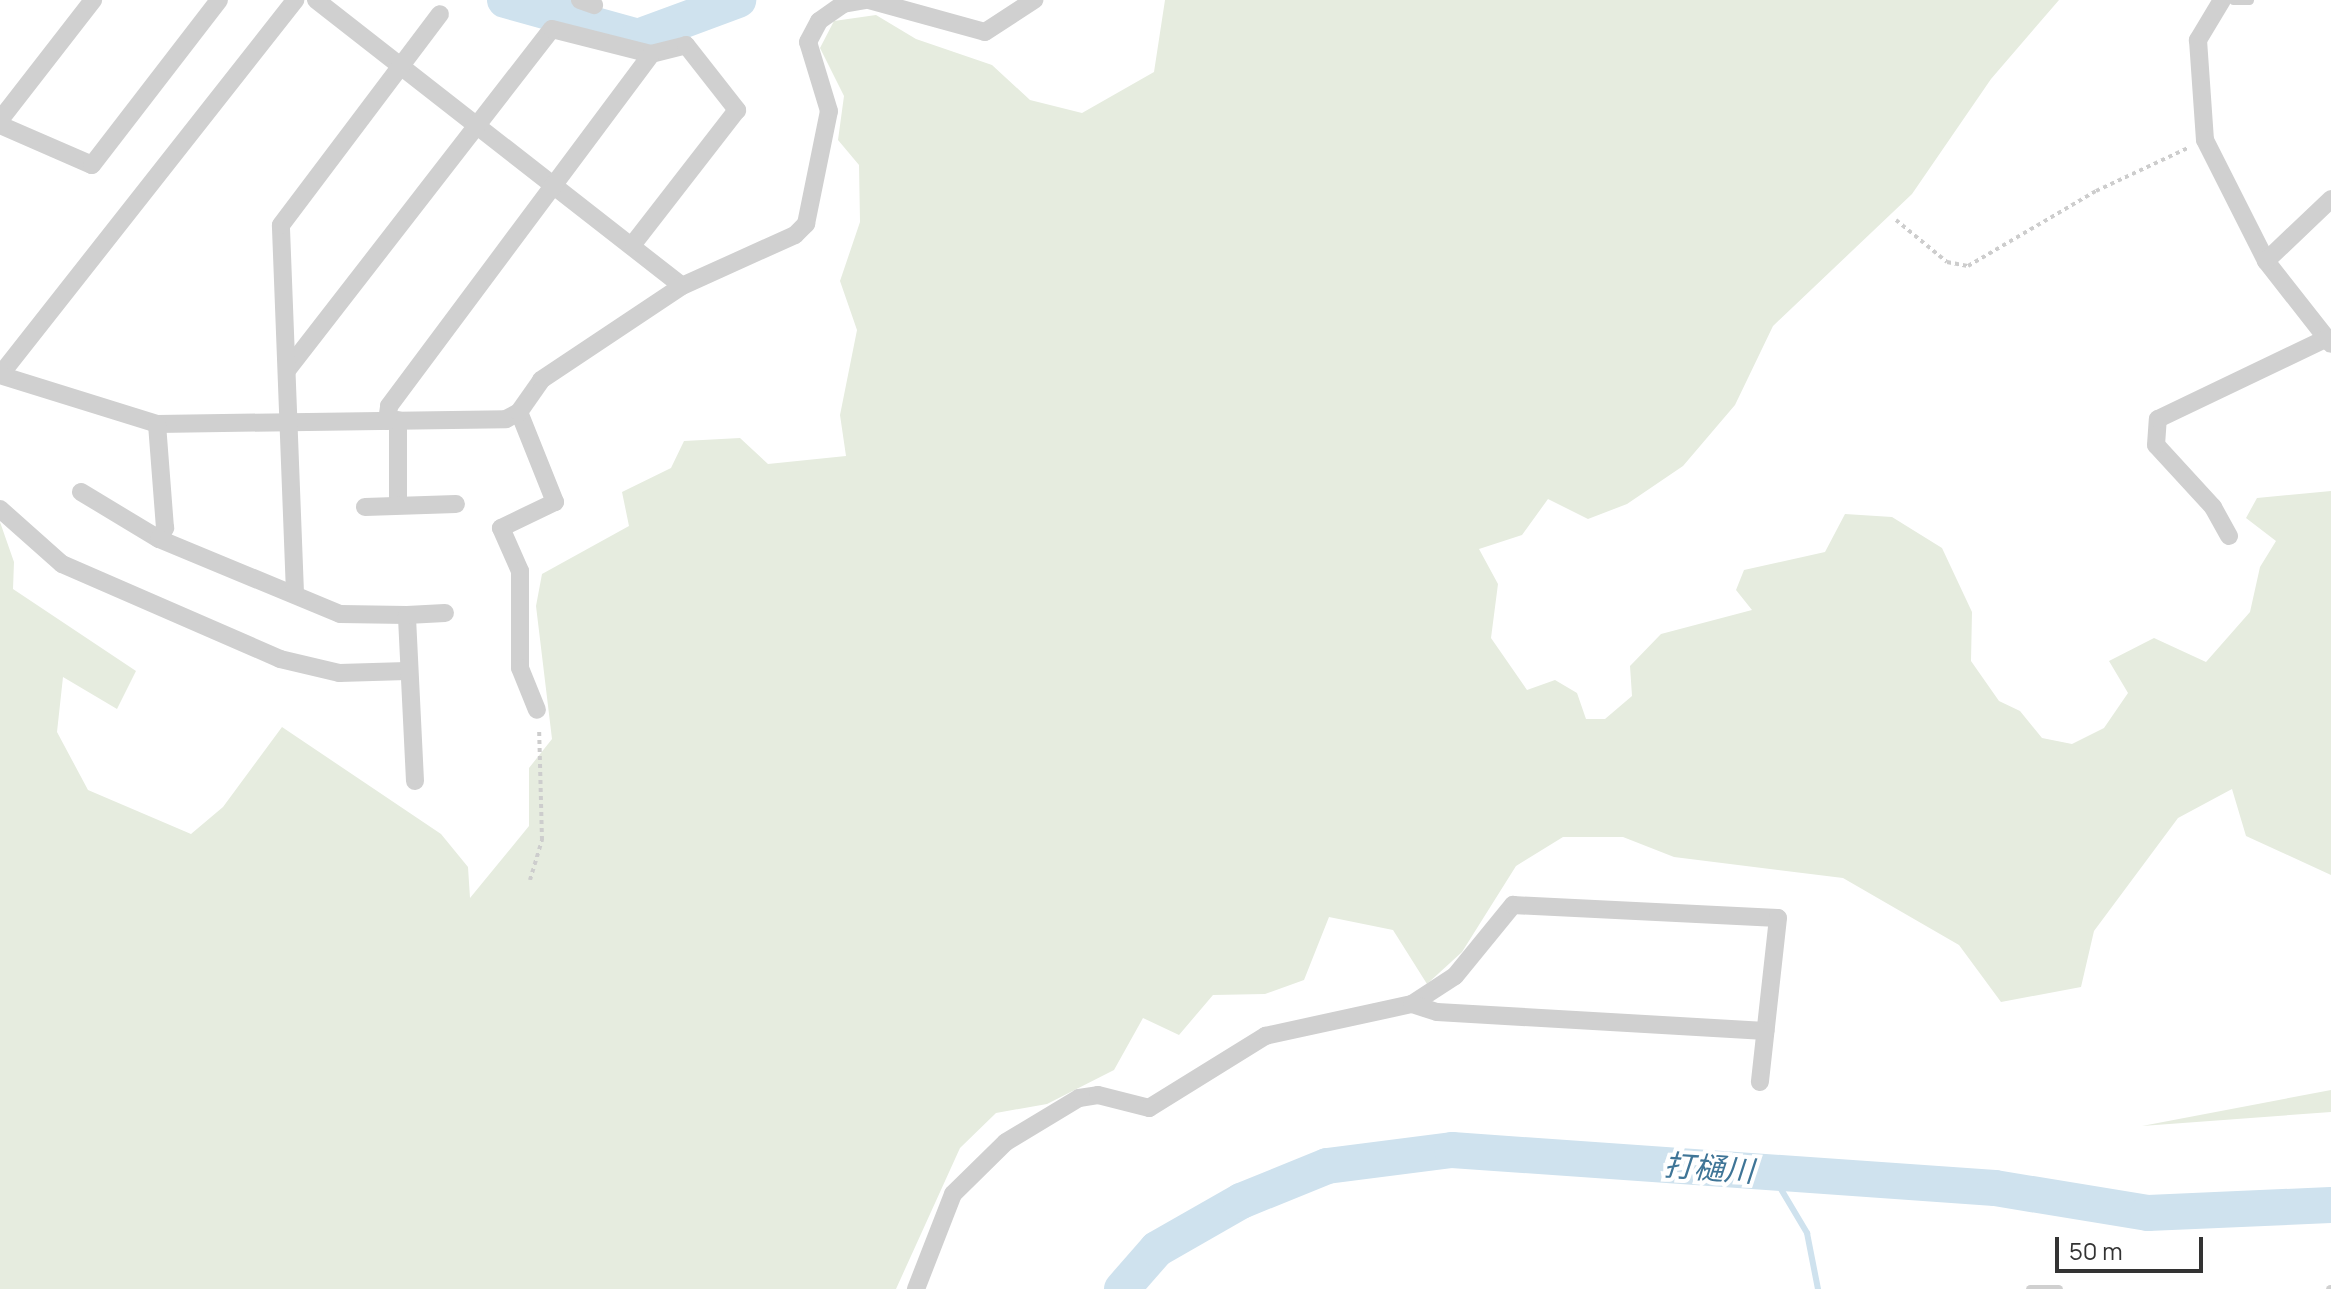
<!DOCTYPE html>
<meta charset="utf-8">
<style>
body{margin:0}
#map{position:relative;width:2331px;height:1289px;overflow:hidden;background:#fff;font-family:Manrope,"Noto Sans JP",sans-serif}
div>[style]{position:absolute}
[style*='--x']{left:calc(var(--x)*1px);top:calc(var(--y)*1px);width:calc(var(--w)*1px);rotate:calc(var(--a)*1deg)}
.green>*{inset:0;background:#e6ecdf}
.stream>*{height:6px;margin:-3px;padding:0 3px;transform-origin:3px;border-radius:3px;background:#cfe2ee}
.river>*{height:36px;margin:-18px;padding:0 18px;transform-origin:18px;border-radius:18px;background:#cfe2ee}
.path>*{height:4px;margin-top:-2px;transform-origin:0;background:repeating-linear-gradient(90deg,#cdcdcd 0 4px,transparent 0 8px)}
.service>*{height:9px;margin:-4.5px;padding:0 4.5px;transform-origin:4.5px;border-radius:4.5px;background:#d0d0d0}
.minor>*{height:18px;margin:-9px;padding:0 9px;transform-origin:9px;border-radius:9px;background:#d0d0d0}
span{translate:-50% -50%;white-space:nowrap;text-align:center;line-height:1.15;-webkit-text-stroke:8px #fff;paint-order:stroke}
.water-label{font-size:30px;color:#3f7597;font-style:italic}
.scale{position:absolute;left:2055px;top:1237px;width:148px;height:36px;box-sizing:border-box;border:4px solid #333;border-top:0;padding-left:10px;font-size:24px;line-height:28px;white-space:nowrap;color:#333;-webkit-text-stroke:6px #fff;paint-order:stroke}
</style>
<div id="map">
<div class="green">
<div style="clip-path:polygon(1165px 0,2059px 0,1991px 79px,1912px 194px,1773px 326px,1735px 405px,1683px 466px,1627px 504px,1588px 519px,1548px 499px,1522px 535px,1479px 549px,1498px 584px,1491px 638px,1527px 690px,1555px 680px,1577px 693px,1586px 719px,1605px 719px,1632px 696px,1630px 666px,1661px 634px,1752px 610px,1736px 590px,1744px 570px,1825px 552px,1845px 514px,1892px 517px,1942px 548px,1972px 612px,1971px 661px,1999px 701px,2020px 711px,2042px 738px,2072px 744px,2104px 728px,2128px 693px,2109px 661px,2154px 638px,2206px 662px,2250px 612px,2260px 567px,2276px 541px,2246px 518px,2257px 498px,2331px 491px,2331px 875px,2246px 836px,2232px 789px,2178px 818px,2094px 931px,2081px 987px,2001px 1002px,1959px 945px,1843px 878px,1674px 857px,1623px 837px,1563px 837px,1516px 866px,1462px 952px,1427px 984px,1393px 930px,1329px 917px,1304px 980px,1265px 994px,1213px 995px,1179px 1035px,1143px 1018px,1114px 1070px,1047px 1104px,996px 1113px,960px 1148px,896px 1289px,0 1289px,0 522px,14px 562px,13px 589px,136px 671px,117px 709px,63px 677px,57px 732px,88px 790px,191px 834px,223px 807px,282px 727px,441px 834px,468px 867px,470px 898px,529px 826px,529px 768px,552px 739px,536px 606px,542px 574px,629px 526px,622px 492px,671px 468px,684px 441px,740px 438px,768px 464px,846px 456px,840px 415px,857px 330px,840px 281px,860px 222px,859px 165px,838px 140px,844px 96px,820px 48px,834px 21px,876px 15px,916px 39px,992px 65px,1030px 100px,1082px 113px,1154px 72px)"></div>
<div style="clip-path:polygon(2331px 1090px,2331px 1112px,2142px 1126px)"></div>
</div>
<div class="stream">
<div style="--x:1772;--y:1174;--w:69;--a:59.3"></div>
<div style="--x:1807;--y:1233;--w:57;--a:78.9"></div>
</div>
<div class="river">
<div style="--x:505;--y:0;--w:138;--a:15.5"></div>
<div style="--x:638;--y:37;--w:107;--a:-20.3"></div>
<div style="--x:1122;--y:1289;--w:53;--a:-48.8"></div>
<div style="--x:1157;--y:1249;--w:97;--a:-29.7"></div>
<div style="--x:1241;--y:1201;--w:93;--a:-22.1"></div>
<div style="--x:1327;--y:1166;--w:126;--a:-7.3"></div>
<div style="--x:1452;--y:1150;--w:544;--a:4"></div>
<div style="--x:1995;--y:1188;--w:155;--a:9.3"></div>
<div style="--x:2148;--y:1213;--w:183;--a:-2.5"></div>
</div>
<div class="path">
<div style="--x:1896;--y:220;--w:66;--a:39.5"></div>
<div style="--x:1947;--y:262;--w:21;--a:11"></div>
<div style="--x:1968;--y:266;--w:148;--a:-30.4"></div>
<div style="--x:2096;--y:191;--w:102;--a:-25.1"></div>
<div style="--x:530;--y:880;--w:42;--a:-73.3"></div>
<div style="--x:542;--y:840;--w:111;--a:-91.5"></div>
</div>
<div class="service">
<div style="--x:2233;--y:0;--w:16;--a:0"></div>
<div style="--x:2030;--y:1289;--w:28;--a:0"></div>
<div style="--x:2330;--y:1289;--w:1;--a:0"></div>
</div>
<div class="minor">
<div style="--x:316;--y:0;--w:464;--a:38"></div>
<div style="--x:682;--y:286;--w:124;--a:-24.3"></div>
<div style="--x:795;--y:235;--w:16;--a:-45"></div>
<div style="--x:806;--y:224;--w:115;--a:-78.5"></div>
<div style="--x:829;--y:111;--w:72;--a:-106.9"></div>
<div style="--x:808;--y:42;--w:24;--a:-62"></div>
<div style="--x:819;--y:21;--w:29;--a:-35"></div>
<div style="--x:843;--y:4;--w:22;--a:-10"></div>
<div style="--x:580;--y:0;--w:15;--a:20"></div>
<div style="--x:869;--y:0;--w:120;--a:15.4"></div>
<div style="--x:985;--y:32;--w:59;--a:-33.1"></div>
<div style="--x:2222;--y:0;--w:47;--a:121"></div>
<div style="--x:2198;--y:40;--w:100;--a:86"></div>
<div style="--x:2205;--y:140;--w:136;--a:63.2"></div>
<div style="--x:2266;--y:261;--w:105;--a:51.9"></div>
<div style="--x:0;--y:120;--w:152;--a:-52.2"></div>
<div style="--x:0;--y:125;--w:100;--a:23.5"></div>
<div style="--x:92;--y:165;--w:208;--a:-52.4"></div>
<div style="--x:2266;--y:261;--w:90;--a:-43.6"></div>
<div style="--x:288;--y:369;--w:430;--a:-52.2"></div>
<div style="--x:552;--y:29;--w:102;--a:14.2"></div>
<div style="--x:651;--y:54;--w:36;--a:-14"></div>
<div style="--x:686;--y:45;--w:83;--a:51.9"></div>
<div style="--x:737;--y:110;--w:168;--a:127.8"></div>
<div style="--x:1;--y:374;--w:476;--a:-51.8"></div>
<div style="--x:0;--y:375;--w:164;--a:17.3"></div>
<div style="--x:157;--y:424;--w:349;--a:-0.8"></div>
<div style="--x:506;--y:419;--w:15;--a:-28"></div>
<div style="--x:519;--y:412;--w:97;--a:68.2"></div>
<div style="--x:555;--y:502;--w:60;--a:154.3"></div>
<div style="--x:501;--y:528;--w:47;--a:66.2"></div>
<div style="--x:520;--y:571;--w:97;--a:90"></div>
<div style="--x:520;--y:668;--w:45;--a:68"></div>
<div style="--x:519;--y:412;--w:39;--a:-55"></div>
<div style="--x:541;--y:380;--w:169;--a:-33.7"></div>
<div style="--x:398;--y:420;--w:84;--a:90"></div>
<div style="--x:387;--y:421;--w:15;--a:-82"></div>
<div style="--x:389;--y:406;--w:439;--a:-53.3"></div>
<div style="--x:81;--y:492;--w:91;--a:31.1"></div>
<div style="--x:159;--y:539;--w:13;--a:-61"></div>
<div style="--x:165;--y:528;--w:104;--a:-94.4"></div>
<div style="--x:365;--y:507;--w:91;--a:-1.9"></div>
<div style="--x:0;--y:509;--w:83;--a:41.6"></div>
<div style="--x:62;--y:564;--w:238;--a:23.5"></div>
<div style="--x:280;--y:659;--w:61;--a:13.3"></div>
<div style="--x:339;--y:673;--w:68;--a:-1.7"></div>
<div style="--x:2229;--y:536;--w:33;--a:-119"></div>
<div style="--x:2213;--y:507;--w:84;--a:-132.6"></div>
<div style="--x:2156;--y:445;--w:26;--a:-86"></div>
<div style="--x:2158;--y:419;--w:185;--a:-25.6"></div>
<div style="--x:159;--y:539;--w:196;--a:22.5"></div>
<div style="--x:340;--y:614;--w:67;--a:0.9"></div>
<div style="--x:295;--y:593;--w:368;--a:-92.2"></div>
<div style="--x:281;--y:225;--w:264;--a:-53"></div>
<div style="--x:415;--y:781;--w:166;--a:-92.8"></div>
<div style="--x:407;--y:615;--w:38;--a:-3"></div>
<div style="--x:1412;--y:1004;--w:51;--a:-33.1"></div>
<div style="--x:1455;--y:976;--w:92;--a:-50.8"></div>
<div style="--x:1513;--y:905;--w:265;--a:2.8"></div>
<div style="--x:1778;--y:918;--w:165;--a:96.3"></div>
<div style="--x:916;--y:1289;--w:102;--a:-68.7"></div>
<div style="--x:953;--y:1194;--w:74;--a:-44.5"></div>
<div style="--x:1006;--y:1142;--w:85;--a:-31.1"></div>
<div style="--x:1079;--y:1098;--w:19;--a:-9"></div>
<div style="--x:1098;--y:1095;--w:53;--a:14.3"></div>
<div style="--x:1149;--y:1108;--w:137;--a:-31.8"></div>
<div style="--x:1265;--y:1036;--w:150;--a:-12.3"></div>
<div style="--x:1412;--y:1004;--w:26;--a:18"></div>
<div style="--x:1437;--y:1012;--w:329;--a:3.3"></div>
</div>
<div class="water-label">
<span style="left:1709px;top:1168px;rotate:4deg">打樋川</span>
</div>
<div class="scale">50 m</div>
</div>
